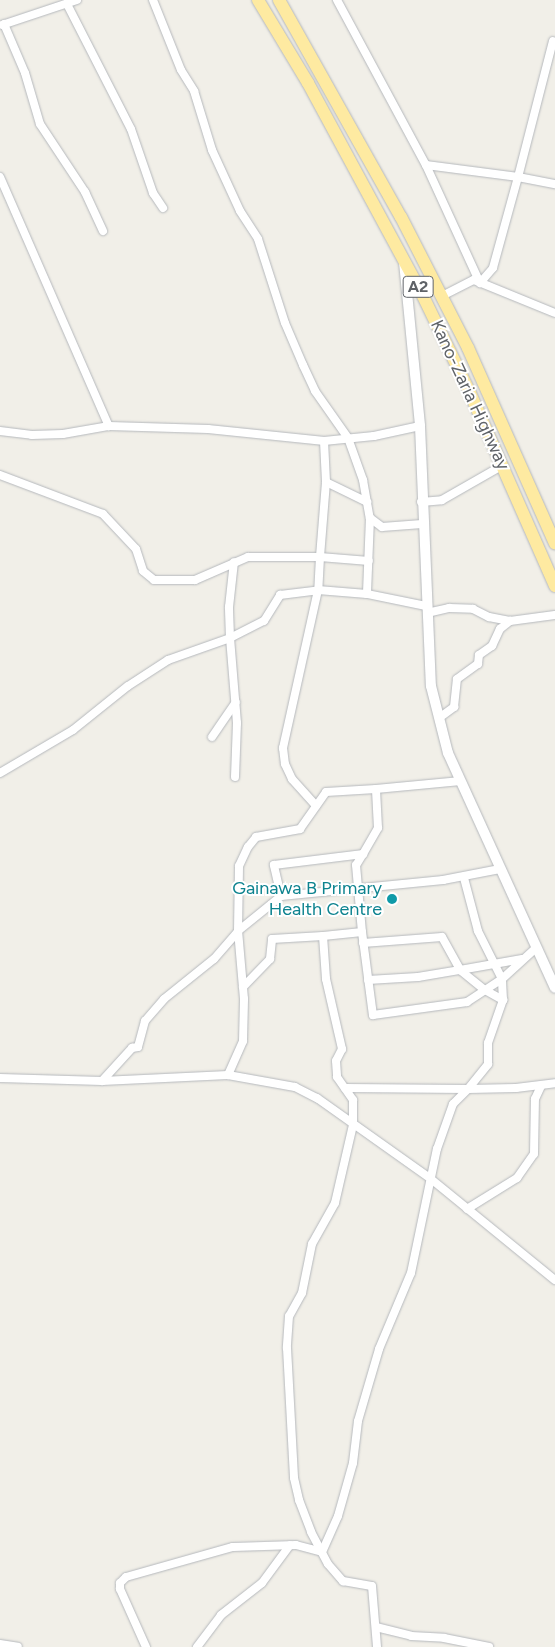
<!DOCTYPE html>
<style>
body{margin:0}
#map{position:relative;width:555px;height:1647px;overflow:hidden;background:#f1efe8;font-family:Figtree,sans-serif}
div>[style]{position:absolute}
[style*='--x']{left:calc(var(--x)*1px);top:calc(var(--y)*1px);width:calc(var(--w)*1px);rotate:calc(var(--a)*1deg)}
.roads{filter:drop-shadow(0 0 1px #b5b8bc) drop-shadow(0 0 1px #b5b8bc)}
.minor>*{height:8px;margin:-4px;padding:0 4px;transform-origin:4px;border-radius:4px;background:#fff}
.tertiary>*{height:10px;margin:-5px;padding:0 5px;transform-origin:5px;border-radius:5px;background:#fff}
.trunk>*{height:12px;margin:-6px;padding:0 6px;transform-origin:6px;border-radius:6px;background:#feeaa1}
.dots>*{width:14px;height:14px;translate:-50% -50%;box-sizing:border-box;border:2px solid #fff;border-radius:50%}
span{translate:-50% -50%;white-space:nowrap;text-align:center;line-height:1.15;-webkit-text-stroke:4px #fff;paint-order:stroke}
.shield-label span{padding:1px 4px;background:#fff;border:1px solid;border-radius:4px;-webkit-text-stroke-width:0}
.shield-label{font-size:16px;color:#5f6368;font-weight:700}
.street-label{font-size:18px;color:#5f6368}
.culture-label{font-size:18px;color:#0d838f}
.right{translate:-100% -50%;text-align:right}
</style>
<div id="map">
<div class="roads">
<div class="minor">
<div style="--x:153;--y:0;--w:75;--a:68.2"></div>
<div style="--x:181;--y:70;--w:25;--a:58"></div>
<div style="--x:194;--y:91;--w:62;--a:73"></div>
<div style="--x:212;--y:150;--w:67;--a:65.3"></div>
<div style="--x:240;--y:211;--w:33;--a:57"></div>
<div style="--x:258;--y:239;--w:88;--a:72.2"></div>
<div style="--x:285;--y:323;--w:46;--a:66.8"></div>
<div style="--x:303;--y:365;--w:29;--a:65"></div>
<div style="--x:315;--y:391;--w:57;--a:54.9"></div>
<div style="--x:348;--y:438;--w:45;--a:70.3"></div>
<div style="--x:363;--y:480;--w:39;--a:80"></div>
<div style="--x:370;--y:518;--w:76;--a:92.3"></div>
<div style="--x:367;--y:594;--w:60;--a:11.5"></div>
<div style="--x:337;--y:0;--w:187;--a:61.7"></div>
<div style="--x:67;--y:4;--w:140;--a:62.9"></div>
<div style="--x:131;--y:129;--w:68;--a:71"></div>
<div style="--x:153;--y:193;--w:18;--a:56"></div>
<div style="--x:4;--y:24;--w:53;--a:66.8"></div>
<div style="--x:25;--y:73;--w:53;--a:73.6"></div>
<div style="--x:40;--y:124;--w:82;--a:56.5"></div>
<div style="--x:85;--y:192;--w:43;--a:65.2"></div>
<div style="--x:2;--y:25;--w:79;--a:-18.4"></div>
<div style="--x:553;--y:41;--w:140;--a:104.4"></div>
<div style="--x:518;--y:177;--w:38;--a:11"></div>
<div style="--x:426;--y:165;--w:93;--a:7.4"></div>
<div style="--x:518;--y:177;--w:94;--a:105.4"></div>
<div style="--x:493;--y:268;--w:20;--a:131"></div>
<div style="--x:480;--y:283;--w:130;--a:-114.6"></div>
<div style="--x:0;--y:177;--w:272;--a:66.4"></div>
<div style="--x:442;--y:296;--w:36;--a:-27"></div>
<div style="--x:474;--y:280;--w:87;--a:22.2"></div>
<div style="--x:0;--y:431;--w:32;--a:7"></div>
<div style="--x:32;--y:435;--w:31;--a:-2"></div>
<div style="--x:63;--y:434;--w:47;--a:-9.9"></div>
<div style="--x:109;--y:426;--w:99;--a:1.7"></div>
<div style="--x:208;--y:429;--w:117;--a:5.9"></div>
<div style="--x:324;--y:441;--w:41;--a:87.2"></div>
<div style="--x:326;--y:482;--w:46;--a:26"></div>
<div style="--x:324;--y:441;--w:50;--a:-5.7"></div>
<div style="--x:374;--y:436;--w:47;--a:-12.3"></div>
<div style="--x:0;--y:475;--w:110;--a:20.7"></div>
<div style="--x:103;--y:514;--w:48;--a:46.7"></div>
<div style="--x:136;--y:549;--w:23;--a:72"></div>
<div style="--x:143;--y:571;--w:14;--a:39"></div>
<div style="--x:154;--y:580;--w:41;--a:0"></div>
<div style="--x:195;--y:580;--w:58;--a:-23.5"></div>
<div style="--x:248;--y:557;--w:72;--a:0"></div>
<div style="--x:320;--y:557;--w:33;--a:93"></div>
<div style="--x:318;--y:590;--w:49;--a:4.7"></div>
<div style="--x:326;--y:482;--w:75;--a:94.6"></div>
<div style="--x:320;--y:557;--w:49;--a:4.7"></div>
<div style="--x:421;--y:502;--w:21;--a:-5"></div>
<div style="--x:442;--y:500;--w:70;--a:-29.8"></div>
<div style="--x:370;--y:518;--w:15;--a:37"></div>
<div style="--x:382;--y:527;--w:40;--a:-4.3"></div>
<div style="--x:427;--y:613;--w:23;--a:-13"></div>
<div style="--x:449;--y:608;--w:24;--a:2"></div>
<div style="--x:473;--y:609;--w:18;--a:27"></div>
<div style="--x:489;--y:617;--w:21;--a:11"></div>
<div style="--x:510;--y:621;--w:45;--a:-7.6"></div>
<div style="--x:439;--y:718;--w:19;--a:-36"></div>
<div style="--x:454;--y:707;--w:28;--a:-84"></div>
<div style="--x:457;--y:679;--w:26;--a:-36"></div>
<div style="--x:478;--y:664;--w:9;--a:-84"></div>
<div style="--x:479;--y:655;--w:16;--a:-35"></div>
<div style="--x:492;--y:646;--w:19;--a:-65"></div>
<div style="--x:500;--y:629;--w:13;--a:-39"></div>
<div style="--x:212;--y:737;--w:42;--a:-55.6"></div>
<div style="--x:0;--y:773;--w:85;--a:-30.5"></div>
<div style="--x:73;--y:730;--w:70;--a:-38.7"></div>
<div style="--x:128;--y:686;--w:48;--a:-33"></div>
<div style="--x:168;--y:660;--w:66;--a:-19.5"></div>
<div style="--x:230;--y:638;--w:31;--a:-92"></div>
<div style="--x:229;--y:607;--w:45;--a:-83.7"></div>
<div style="--x:235;--y:777;--w:54;--a:-87.9"></div>
<div style="--x:237;--y:723;--w:85;--a:-94.7"></div>
<div style="--x:230;--y:638;--w:38;--a:-27"></div>
<div style="--x:264;--y:621;--w:31;--a:-58"></div>
<div style="--x:280;--y:595;--w:38;--a:-7"></div>
<div style="--x:318;--y:590;--w:162;--a:102.5"></div>
<div style="--x:283;--y:748;--w:16;--a:83"></div>
<div style="--x:285;--y:764;--w:17;--a:65"></div>
<div style="--x:292;--y:779;--w:36;--a:48"></div>
<div style="--x:363;--y:854;--w:13;--a:122"></div>
<div style="--x:356;--y:865;--w:67;--a:84.9"></div>
<div style="--x:362;--y:932;--w:39;--a:174"></div>
<div style="--x:323;--y:936;--w:43;--a:86"></div>
<div style="--x:326;--y:979;--w:72;--a:77.1"></div>
<div style="--x:342;--y:1049;--w:13;--a:117"></div>
<div style="--x:336;--y:1061;--w:16;--a:86"></div>
<div style="--x:337;--y:1077;--w:28;--a:55"></div>
<div style="--x:353;--y:1100;--w:25;--a:90"></div>
<div style="--x:353;--y:1125;--w:80;--a:103"></div>
<div style="--x:335;--y:1203;--w:47;--a:119.3"></div>
<div style="--x:312;--y:1244;--w:50;--a:101.5"></div>
<div style="--x:302;--y:1293;--w:26;--a:119"></div>
<div style="--x:289;--y:1316;--w:32;--a:94"></div>
<div style="--x:287;--y:1348;--w:130;--a:86.9"></div>
<div style="--x:294;--y:1478;--w:23;--a:77"></div>
<div style="--x:299;--y:1500;--w:34;--a:69"></div>
<div style="--x:311;--y:1532;--w:36;--a:62"></div>
<div style="--x:328;--y:1564;--w:23;--a:49"></div>
<div style="--x:343;--y:1581;--w:29;--a:10"></div>
<div style="--x:372;--y:1586;--w:61;--a:85.3"></div>
<div style="--x:281;--y:896;--w:163;--a:-5.6"></div>
<div style="--x:443;--y:880;--w:58;--a:-10.9"></div>
<div style="--x:362;--y:932;--w:84;--a:82.5"></div>
<div style="--x:373;--y:1015;--w:95;--a:-7.9"></div>
<div style="--x:467;--y:1002;--w:42;--a:-33.3"></div>
<div style="--x:502;--y:979;--w:46;--a:-42.4"></div>
<div style="--x:363;--y:943;--w:79;--a:-4.3"></div>
<div style="--x:442;--y:937;--w:38;--a:61"></div>
<div style="--x:460;--y:970;--w:63;--a:-10.1"></div>
<div style="--x:368;--y:980;--w:50;--a:-3.4"></div>
<div style="--x:418;--y:977;--w:43;--a:-9.5"></div>
<div style="--x:460;--y:970;--w:32;--a:39"></div>
<div style="--x:485;--y:990;--w:21;--a:29"></div>
<div style="--x:243;--y:987;--w:39;--a:-46"></div>
<div style="--x:270;--y:959;--w:20;--a:-84"></div>
<div style="--x:272;--y:939;--w:51;--a:-3.4"></div>
<div style="--x:228;--y:1075;--w:37;--a:-66"></div>
<div style="--x:243;--y:1041;--w:42;--a:-88.6"></div>
<div style="--x:244;--y:999;--w:68;--a:-95"></div>
<div style="--x:238;--y:931;--w:65;--a:-89.1"></div>
<div style="--x:239;--y:866;--w:21;--a:-65"></div>
<div style="--x:248;--y:847;--w:13;--a:-51"></div>
<div style="--x:256;--y:837;--w:45;--a:-10.3"></div>
<div style="--x:300;--y:829;--w:45;--a:-54.9"></div>
<div style="--x:326;--y:792;--w:50;--a:-3.4"></div>
<div style="--x:0;--y:1078;--w:102;--a:1.7"></div>
<div style="--x:102;--y:1081;--w:126;--a:-2.7"></div>
<div style="--x:228;--y:1075;--w:68;--a:10.2"></div>
<div style="--x:295;--y:1087;--w:25;--a:27"></div>
<div style="--x:317;--y:1098;--w:140;--a:35.4"></div>
<div style="--x:431;--y:1179;--w:160;--a:39.2"></div>
<div style="--x:102;--y:1081;--w:45;--a:-47.7"></div>
<div style="--x:132;--y:1048;--w:6;--a:-9"></div>
<div style="--x:138;--y:1047;--w:27;--a:-75"></div>
<div style="--x:145;--y:1021;--w:29;--a:-49"></div>
<div style="--x:164;--y:999;--w:64;--a:-38.7"></div>
<div style="--x:214;--y:959;--w:37;--a:-49"></div>
<div style="--x:238;--y:931;--w:55;--a:-39.1"></div>
<div style="--x:281;--y:896;--w:32;--a:-103"></div>
<div style="--x:274;--y:865;--w:90;--a:-7"></div>
<div style="--x:363;--y:854;--w:30;--a:-60"></div>
<div style="--x:378;--y:828;--w:39;--a:-93"></div>
<div style="--x:376;--y:789;--w:85;--a:-5.4"></div>
<div style="--x:345;--y:1088;--w:123;--a:0.5"></div>
<div style="--x:468;--y:1089;--w:32;--a:-51"></div>
<div style="--x:488;--y:1064;--w:21;--a:-90"></div>
<div style="--x:488;--y:1043;--w:46;--a:-70.8"></div>
<div style="--x:503;--y:1000;--w:21;--a:-93"></div>
<div style="--x:502;--y:979;--w:54;--a:-116.6"></div>
<div style="--x:478;--y:931;--w:55;--a:-104.8"></div>
<div style="--x:467;--y:1209;--w:59;--a:-31.8"></div>
<div style="--x:517;--y:1178;--w:29;--a:-55"></div>
<div style="--x:534;--y:1154;--w:55;--a:-89"></div>
<div style="--x:535;--y:1099;--w:14;--a:-65"></div>
<div style="--x:322;--y:1552;--w:39;--a:-66"></div>
<div style="--x:338;--y:1516;--w:55;--a:-74.2"></div>
<div style="--x:353;--y:1463;--w:42;--a:-83.2"></div>
<div style="--x:358;--y:1421;--w:75;--a:-73.7"></div>
<div style="--x:379;--y:1349;--w:82;--a:-67.2"></div>
<div style="--x:411;--y:1273;--w:127;--a:-78.2"></div>
<div style="--x:437;--y:1149;--w:48;--a:-70.4"></div>
<div style="--x:453;--y:1104;--w:21;--a:-45"></div>
<div style="--x:468;--y:1089;--w:48;--a:-1.2"></div>
<div style="--x:516;--y:1088;--w:39;--a:-7"></div>
<div style="--x:376;--y:1627;--w:36;--a:14"></div>
<div style="--x:411;--y:1636;--w:33;--a:3"></div>
<div style="--x:444;--y:1638;--w:46;--a:11.3"></div>
<div style="--x:0;--y:1644;--w:18;--a:9"></div>
<div style="--x:146;--y:1647;--w:64;--a:-114.1"></div>
<div style="--x:120;--y:1589;--w:6;--a:-90"></div>
<div style="--x:120;--y:1583;--w:8;--a:-45"></div>
<div style="--x:126;--y:1577;--w:111;--a:-15.7"></div>
<div style="--x:233;--y:1547;--w:63;--a:-1.8"></div>
<div style="--x:296;--y:1545;--w:27;--a:15"></div>
<div style="--x:197;--y:1647;--w:40;--a:-53"></div>
<div style="--x:221;--y:1615;--w:52;--a:-38"></div>
<div style="--x:262;--y:1583;--w:47;--a:-53.6"></div>
</div>
<div class="tertiary">
<div style="--x:404;--y:262;--w:165;--a:84.4"></div>
<div style="--x:420;--y:426;--w:260;--a:87.6"></div>
<div style="--x:431;--y:686;--w:69;--a:75.8"></div>
<div style="--x:448;--y:753;--w:258;--a:65.5"></div>
</div>
<div class="trunk">
<div style="--x:258;--y:0;--w:97;--a:58.9"></div>
<div style="--x:308;--y:83;--w:240;--a:61.6"></div>
<div style="--x:422;--y:294;--w:110;--a:64.1"></div>
<div style="--x:470;--y:393;--w:211;--a:66.2"></div>
<div style="--x:279;--y:0;--w:249;--a:60.7"></div>
<div style="--x:401;--y:217;--w:147;--a:62.9"></div>
<div style="--x:468;--y:348;--w:214;--a:66"></div>
</div>
</div>
<div class="dots">
<div style="left:392px;top:899px;background:#0f9aa8"></div>
</div>
<div class="shield-label">
<span style="left:418px;top:287px">A2</span>
</div>
<div class="street-label">
<span style="left:470px;top:395px;rotate:65deg">Kano-Zaria Highway</span>
</div>
<div class="culture-label">
<span class="right" style="left:382px;top:899px">Gainawa B Primary<br>Health Centre</span>
</div>
</div>
